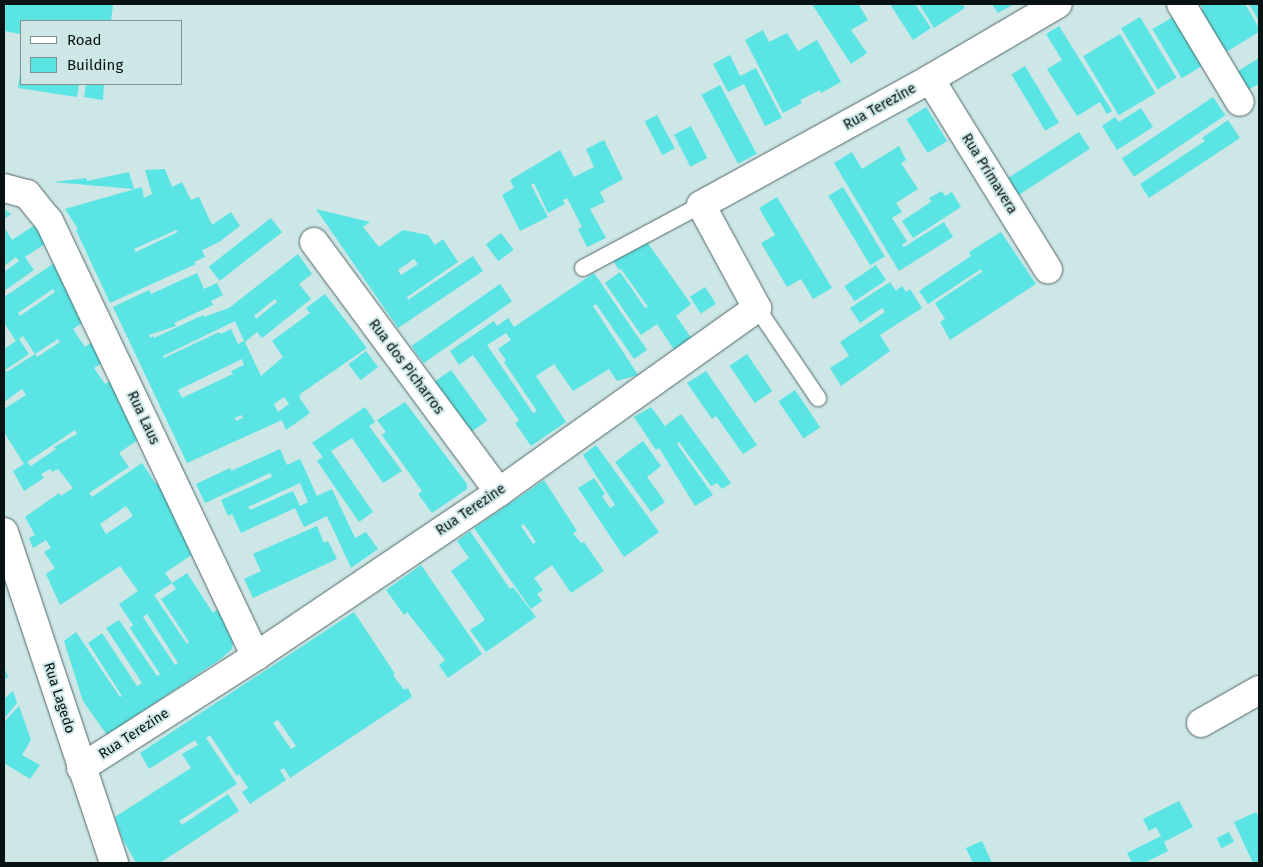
<!DOCTYPE html>
<style>
body{margin:0}
#map{position:relative;width:1263px;height:867px;overflow:hidden;background:#cde6e6;font-family:"Fira Sans",sans-serif}
div>[style]{position:absolute}
[style*='--x']{left:calc(var(--x)*1px);top:calc(var(--y)*1px);width:calc(var(--w)*1px);rotate:calc(var(--a)*1deg)}
.building>*{inset:0;background:#5ae4e3;transform-origin:0 0}
.roads{filter:drop-shadow(0 0 1px #506665) drop-shadow(0 0 1px #506665)}
.lane>*{height:16px;margin:-8px;padding:0 8px;transform-origin:8px;border-radius:8px;background:#fff}
.street>*{height:28px;margin:-14px;padding:0 14px;transform-origin:14px;border-radius:14px;background:#fff}
span{translate:-50% -50%;white-space:nowrap;text-align:center;line-height:1.15;-webkit-text-stroke:4px #cde6e6;paint-order:stroke}
.street-label{font-size:14px;color:#091212}
.frame{position:absolute;inset:0;border:5px solid #091212;pointer-events:none}
.legend{position:absolute;left:20px;top:20px;width:162px;height:65px;box-sizing:border-box;background:#cde6e6;border:1px solid #7f9191;margin:0;padding:6px 9px;list-style:none;font-size:15px;color:#091212}
.legend li{display:flex;align-items:center;gap:10px;height:25px}
.legend b{width:25px;border:1px solid #7f9191}
</style>
<div id="map">
<div class="building">
<div style="clip-path:polygon(4px 4px,105px 4px,113px 5px,111px 21px,21px 21px,21px 34px,4px 31px)"></div>
<div style="clip-path:polygon(812px 4px,861px 4px,859px 5px,868px 20px,851px 30px,867px 53px,851px 64px)"></div>
<div style="clip-path:polygon(890px 4px,915px 4px,931px 28px,913px 40px)"></div>
<div style="clip-path:polygon(919px 4px,962px 4px,965px 8px,934px 28px)"></div>
<div style="clip-path:polygon(992px 4px,1014px 4px,998px 13px)"></div>
<div style="clip-path:polygon(1200px 4px,1245px 4px,1259px 28px,1259px 32px,1223px 54px,1197px 13px,1203px 9px)"></div>
<div style="clip-path:polygon(1249px 4px,1259px 4px,1259px 21px)"></div>
<div style="left:1140px;top:17px;width:71px;height:22px;rotate:59deg"></div>
<div style="left:1173px;top:17px;width:57px;height:24px;rotate:59deg"></div>
<div style="clip-path:polygon(1059px 26px,1112px 111px,1107px 114px,1100px 102px,1077px 116px,1047px 69px,1062px 60px,1046px 34px)"></div>
<div style="clip-path:polygon(763px 30px,769px 42px,787px 33px,798px 51px,817px 40px,841px 82px,821px 93px,820px 90px,800px 100px,802px 103px,783px 113px,745px 40px)"></div>
<div style="left:1120px;top:34px;width:69px;height:43px;rotate:59deg"></div>
<div style="clip-path:polygon(730px 55px,740px 76px,756px 68px,782px 118px,765px 126px,744px 84px,728px 92px,713px 64px)"></div>
<div style="clip-path:polygon(1259px 58px,1259px 84px,1245px 91px,1235px 73px)"></div>
<div style="left:1025px;top:66px;width:66px;height:16px;rotate:59deg"></div>
<div style="clip-path:polygon(20px 74px,21px 84px,79px 84px,77px 97px,18px 88px)"></div>
<div style="clip-path:polygon(86px 84px,104px 84px,103px 100px,84px 97px)"></div>
<div style="left:720px;top:85px;width:78px;height:21px;rotate:62deg"></div>
<div style="left:1213px;top:97px;width:22px;height:110px;rotate:56deg"></div>
<div style="left:926px;top:107px;width:40px;height:23px;rotate:58deg"></div>
<div style="clip-path:polygon(1141px 108px,1153px 127px,1117px 150px,1102px 126px,1115px 117px,1119px 122px)"></div>
<div style="left:657px;top:115px;width:38px;height:14px;rotate:62deg"></div>
<div style="clip-path:polygon(1228px 120px,1240px 138px,1149px 198px,1140px 184px,1205px 141px,1202px 138px)"></div>
<div style="left:691px;top:126px;width:36px;height:19px;rotate:63deg"></div>
<div style="left:1079px;top:132px;width:20px;height:85px;rotate:57deg"></div>
<div style="clip-path:polygon(604px 140px,623px 179px,600px 192px,605px 202px,590px 209px,606px 238px,587px 247px,578px 229px,582px 227px,567px 198px,563px 200px,565px 204px,548px 213px,534px 183px,531px 185px,548px 217px,520px 231px,502px 195px,514px 188px,510px 180px,560px 150px,574px 177px,594px 167px,586px 149px)"></div>
<div style="clip-path:polygon(899px 146px,906px 160px,901px 163px,918px 189px,896px 203px,902px 212px,892px 218px,907px 241px,902px 245px,904px 247px,944px 222px,953px 237px,899px 271px,834px 163px,852px 152px,862px 169px)"></div>
<div style="clip-path:polygon(evenodd,165px 169px,172px 187px,182px 182px,191px 200px,199px 197px,212px 225px,231px 212px,240px 226px,219px 242px,202px 250px,205px 257px,194px 262px,196px 264px,110px 303px,76px 230px,78px 229px,65px 209px,142px 187px,144px 198px,152px 194px,145px 170px,165px 169px,176px 230px,178px 232px,136px 252px,134px 249px,176px 230px)"></div>
<div style="clip-path:polygon(129px 172px,134px 189px,53px 182px,86px 178px,87px 181px)"></div>
<div style="left:843px;top:187px;width:81px;height:17px;rotate:59deg"></div>
<div style="clip-path:polygon(942px 191px,945px 196px,952px 192px,961px 207px,913px 238px,902px 221px,931px 202px,929px 198px)"></div>
<div style="clip-path:polygon(777px 197px,832px 288px,813px 299px,801px 279px,787px 287px,761px 243px,775px 235px,759px 208px)"></div>
<div style="clip-path:polygon(4px 209px,11px 214px,4px 219px)"></div>
<div style="clip-path:polygon(evenodd,316px 209px,370px 222px,363px 227px,379px 247px,403px 230px,428px 235px,435px 245px,443px 239px,458px 262px,407px 297px,408px 300px,473px 256px,483px 271px,398px 328px,316px 209px,414px 259px,418px 264px,401px 275px,398px 270px,414px 259px)"></div>
<div style="left:271px;top:218px;width:18px;height:79px;rotate:52deg"></div>
<div style="clip-path:polygon(38px 223px,48px 242px,25px 257px,34px 270px,4px 291px,4px 272px,19px 261px,16px 257px,4px 266px,4px 227px,12px 240px)"></div>
<div style="clip-path:polygon(1001px 232px,1036px 284px,950px 340px,940px 322px,945px 319px,935px 303px,982px 272px,981px 269px,928px 304px,919px 291px,971px 256px,969px 252px)"></div>
<div style="left:501px;top:233px;width:21px;height:19px;rotate:53deg"></div>
<div style="clip-path:polygon(645px 239px,691px 304px,676px 316px,692px 339px,675px 351px,657px 324px,641px 335px,605px 283px,620px 272px,645px 308px,648px 307px,621px 269px,619px 270px,613px 261px)"></div>
<div style="clip-path:polygon(evenodd,298px 254px,312px 274px,299px 284px,311px 299px,262px 338px,257px 332px,245px 342px,261px 376px,283px 357px,272px 341px,310px 313px,306px 308px,325px 294px,367px 348px,300px 394px,301px 395px,299px 397px,310px 413px,286px 430px,282px 420px,187px 463px,113px 307px,149px 290px,151px 294px,197px 273px,204px 289px,217px 283px,223px 295px,211px 301px,213px 305px,174px 323px,176px 326px,149px 335px,150px 338px,153px 336px,154px 338px,203px 315px,204px 317px,229px 308px,298px 254px,275px 299px,277px 302px,256px 319px,254px 316px,275px 299px,298px 254px,235px 321px,244px 341px,238px 344px,231px 329px,221px 334px,219px 332px,164px 358px,163px 356px,235px 321px,298px 254px,242px 359px,244px 365px,231px 371px,233px 374px,182px 398px,178px 390px,242px 359px,298px 254px,284px 397px,289px 404px,278px 412px,274px 404px,284px 397px,298px 254px,241px 415px,243px 418px,236px 421px,235px 418px,241px 415px)"></div>
<div style="clip-path:polygon(evenodd,56px 262px,85px 321px,73px 329px,85px 347px,95px 340px,105px 361px,94px 368px,105px 384px,111px 380px,118px 393px,118px 401px,139px 439px,119px 453px,129px 467px,89px 493px,92px 497px,142px 463px,156px 484px,160px 482px,193px 554px,165px 573px,172px 583px,187px 573px,213px 613px,218px 609px,233px 642px,232px 649px,222px 658px,107px 735px,83px 701px,64px 641px,76px 632px,120px 697px,122px 696px,88px 643px,102px 633px,137px 686px,142px 683px,106px 628px,119px 620px,157px 676px,160px 674px,130px 628px,133px 625px,119px 604px,138px 591px,120px 566px,60px 605px,46px 574px,55px 568px,44px 552px,51px 548px,46px 540px,33px 548px,29px 538px,35px 535px,25px 517px,59px 493px,61px 496px,73px 488px,58px 469px,52px 472px,50px 469px,41px 474px,44px 478px,24px 491px,13px 471px,24px 464px,4px 432px,4px 409px,26px 395px,22px 389px,4px 402px,4px 349px,16px 341px,4px 323px,4px 297px,56px 262px,53px 289px,55px 292px,20px 316px,18px 313px,53px 289px,56px 262px,23px 336px,35px 354px,58px 339px,60px 342px,37px 357px,35px 354px,7px 372px,5px 370px,29px 354px,19px 339px,23px 336px,56px 262px,75px 430px,77px 434px,54px 447px,56px 449px,31px 466px,27px 462px,75px 430px,56px 262px,126px 506px,133px 516px,106px 534px,100px 524px,126px 506px,56px 262px,172px 583px,176px 589px,161px 599px,189px 642px,187px 644px,154px 595px,172px 583px,56px 262px,147px 614px,178px 663px,175px 665px,143px 617px,147px 614px)"></div>
<div style="left:876px;top:265px;width:18px;height:38px;rotate:56deg"></div>
<div style="clip-path:polygon(evenodd,594px 273px,647px 350px,634px 359px,596px 304px,593px 306px,638px 375px,617px 381px,609px 369px,573px 391px,554px 364px,536px 376px,566px 422px,531px 446px,515px 423px,519px 420px,473px 355px,459px 365px,450px 351px,494px 321px,497px 326px,508px 318px,514px 327px,594px 273px,506px 333px,511px 340px,498px 349px,506px 360px,504px 362px,537px 411px,533px 413px,487px 345px,506px 333px)"></div>
<div style="clip-path:polygon(890px 282px,896px 291px,902px 286px,906px 292px,910px 289px,922px 308px,880px 335px,890px 351px,841px 386px,830px 368px,849px 356px,840px 342px,885px 312px,882px 308px,860px 323px,850px 308px)"></div>
<div style="left:500px;top:284px;width:21px;height:108px;rotate:55deg"></div>
<div style="left:705px;top:287px;width:20px;height:18px;rotate:57deg"></div>
<div style="left:366px;top:351px;width:20px;height:22px;rotate:53deg"></div>
<div style="left:747px;top:354px;width:45px;height:21px;rotate:56deg"></div>
<div style="left:451px;top:370px;width:62px;height:21px;rotate:54deg"></div>
<div style="clip-path:polygon(706px 371px,757px 445px,743px 454px,716px 416px,712px 419px,687px 383px)"></div>
<div style="left:795px;top:390px;width:45px;height:20px;rotate:56deg"></div>
<div style="clip-path:polygon(405px 402px,467px 484px,467px 489px,432px 513px,418px 494px,422px 491px,382px 435px,386px 432px,377px 420px)"></div>
<div style="clip-path:polygon(365px 407px,375px 422px,369px 426px,402px 471px,383px 483px,352px 438px,331px 451px,373px 512px,359px 522px,317px 461px,323px 457px,312px 443px)"></div>
<div style="clip-path:polygon(651px 407px,665px 426px,681px 414px,731px 483px,722px 489px,717px 483px,711px 486px,679px 442px,677px 444px,713px 495px,695px 506px,659px 448px,656px 450px,634px 417px)"></div>
<div style="clip-path:polygon(643px 441px,661px 466px,647px 477px,665px 502px,651px 512px,615px 462px)"></div>
<div style="clip-path:polygon(596px 445px,659px 532px,624px 557px,578px 488px,594px 478px,605px 494px,602px 496px,610px 508px,615px 505px,583px 455px)"></div>
<div style="clip-path:polygon(evenodd,280px 449px,287px 465px,300px 459px,317px 496px,332px 489px,355px 538px,366px 532px,378px 549px,351px 568px,327px 516px,304px 527px,295px 508px,241px 533px,232px 514px,228px 516px,221px 500px,272px 477px,270px 473px,205px 503px,196px 484px,230px 468px,231px 471px,280px 449px,300px 483px,308px 502px,300px 506px,293px 491px,250px 510px,248px 507px,300px 483px)"></div>
<div style="clip-path:polygon(evenodd,544px 480px,577px 531px,573px 533px,581px 543px,584px 542px,604px 571px,571px 593px,552px 565px,534px 578px,543px 590px,537px 594px,542px 601px,531px 609px,474px 528px,544px 480px,524px 524px,536px 542px,533px 544px,521px 526px,524px 524px)"></div>
<div style="clip-path:polygon(317px 526px,324px 543px,328px 541px,337px 559px,253px 598px,244px 579px,261px 571px,253px 554px)"></div>
<div style="clip-path:polygon(470px 531px,510px 589px,513px 587px,536px 617px,486px 652px,470px 630px,485px 620px,451px 571px,469px 558px,457px 541px)"></div>
<div style="clip-path:polygon(421px 565px,482px 654px,448px 678px,439px 665px,445px 660px,407px 612px,404px 615px,386px 590px)"></div>
<div style="clip-path:polygon(evenodd,354px 612px,395px 674px,393px 675px,404px 690px,408px 688px,412px 697px,290px 778px,284px 768px,280px 770px,286px 780px,250px 804px,242px 792px,248px 788px,239px 774px,237px 776px,210px 735px,206px 738px,237px 784px,179px 821px,182px 825px,228px 794px,239px 811px,160px 863px,136px 863px,122px 838px,115px 817px,191px 768px,182px 754px,198px 745px,195px 740px,149px 769px,140px 753px,354px 612px,278px 720px,296px 746px,291px 749px,273px 723px,278px 720px)"></div>
<div style="clip-path:polygon(4px 667px,8px 677px,4px 680px)"></div>
<div style="clip-path:polygon(13px 691px,17px 703px,4px 719px,4px 699px)"></div>
<div style="clip-path:polygon(19px 706px,31px 740px,22px 755px,40px 765px,30px 779px,4px 763px,4px 722px)"></div>
<div style="clip-path:polygon(1179px 801px,1193px 827px,1164px 842px,1168px 851px,1144px 863px,1132px 863px,1127px 853px,1161px 836px,1156px 827px,1149px 831px,1143px 819px)"></div>
<div style="clip-path:polygon(1256px 812px,1259px 818px,1259px 863px,1253px 863px,1234px 822px)"></div>
<div style="left:1229px;top:832px;width:11px;height:14px;rotate:63deg"></div>
<div style="clip-path:polygon(982px 841px,992px 863px,973px 863px,966px 848px)"></div>
</div>
<div class="roads">
<div class="lane">
<div style="--x:583;--y:268;--w:134;--a:-28.1"></div>
<div style="--x:757;--y:308;--w:109;--a:55.9"></div>
</div>
<div class="street">
<div style="--x:1181;--y:4;--w:114;--a:59"></div>
<div style="--x:930;--y:79;--w:224;--a:58.2"></div>
<div style="--x:4;--y:188;--w:24;--a:15"></div>
<div style="--x:27;--y:194;--w:35;--a:51"></div>
<div style="--x:49;--y:221;--w:482;--a:64.6"></div>
<div style="--x:314;--y:242;--w:311;--a:53.5"></div>
<div style="--x:4;--y:532;--w:349;--a:71.6"></div>
<div style="--x:1201;--y:723;--w:67;--a:-29.6"></div>
<div style="--x:81;--y:768;--w:208;--a:-32.6"></div>
<div style="--x:256;--y:656;--w:293;--a:-34"></div>
<div style="--x:499;--y:492;--w:317;--a:-35.5"></div>
<div style="--x:757;--y:308;--w:117;--a:-118.5"></div>
<div style="--x:701;--y:205;--w:261;--a:-28.8"></div>
<div style="--x:930;--y:79;--w:148;--a:-30.4"></div>
</div>
</div>
<div class="street-label">
<span style="left:880px;top:107px;rotate:-29deg">Rua Terezine</span>
<span style="left:989px;top:174px;rotate:58deg">Rua Primavera</span>
<span style="left:406px;top:367px;rotate:53deg">Rua dos Picharros</span>
<span style="left:143px;top:418px;rotate:65deg">Rua Laus</span>
<span style="left:471px;top:510px;rotate:-34deg">Rua Terezine</span>
<span style="left:59px;top:698px;rotate:72deg">Rua Lagedo</span>
<span style="left:134px;top:734px;rotate:-33deg">Rua Terezine</span>
</div>
<div class="frame"></div>
<ul class="legend">
<li><b style="height:6px;background:#fff"></b>Road</li>
<li><b style="height:14px;background:#5ae4e3"></b>Building</li>
</ul>
</div>
